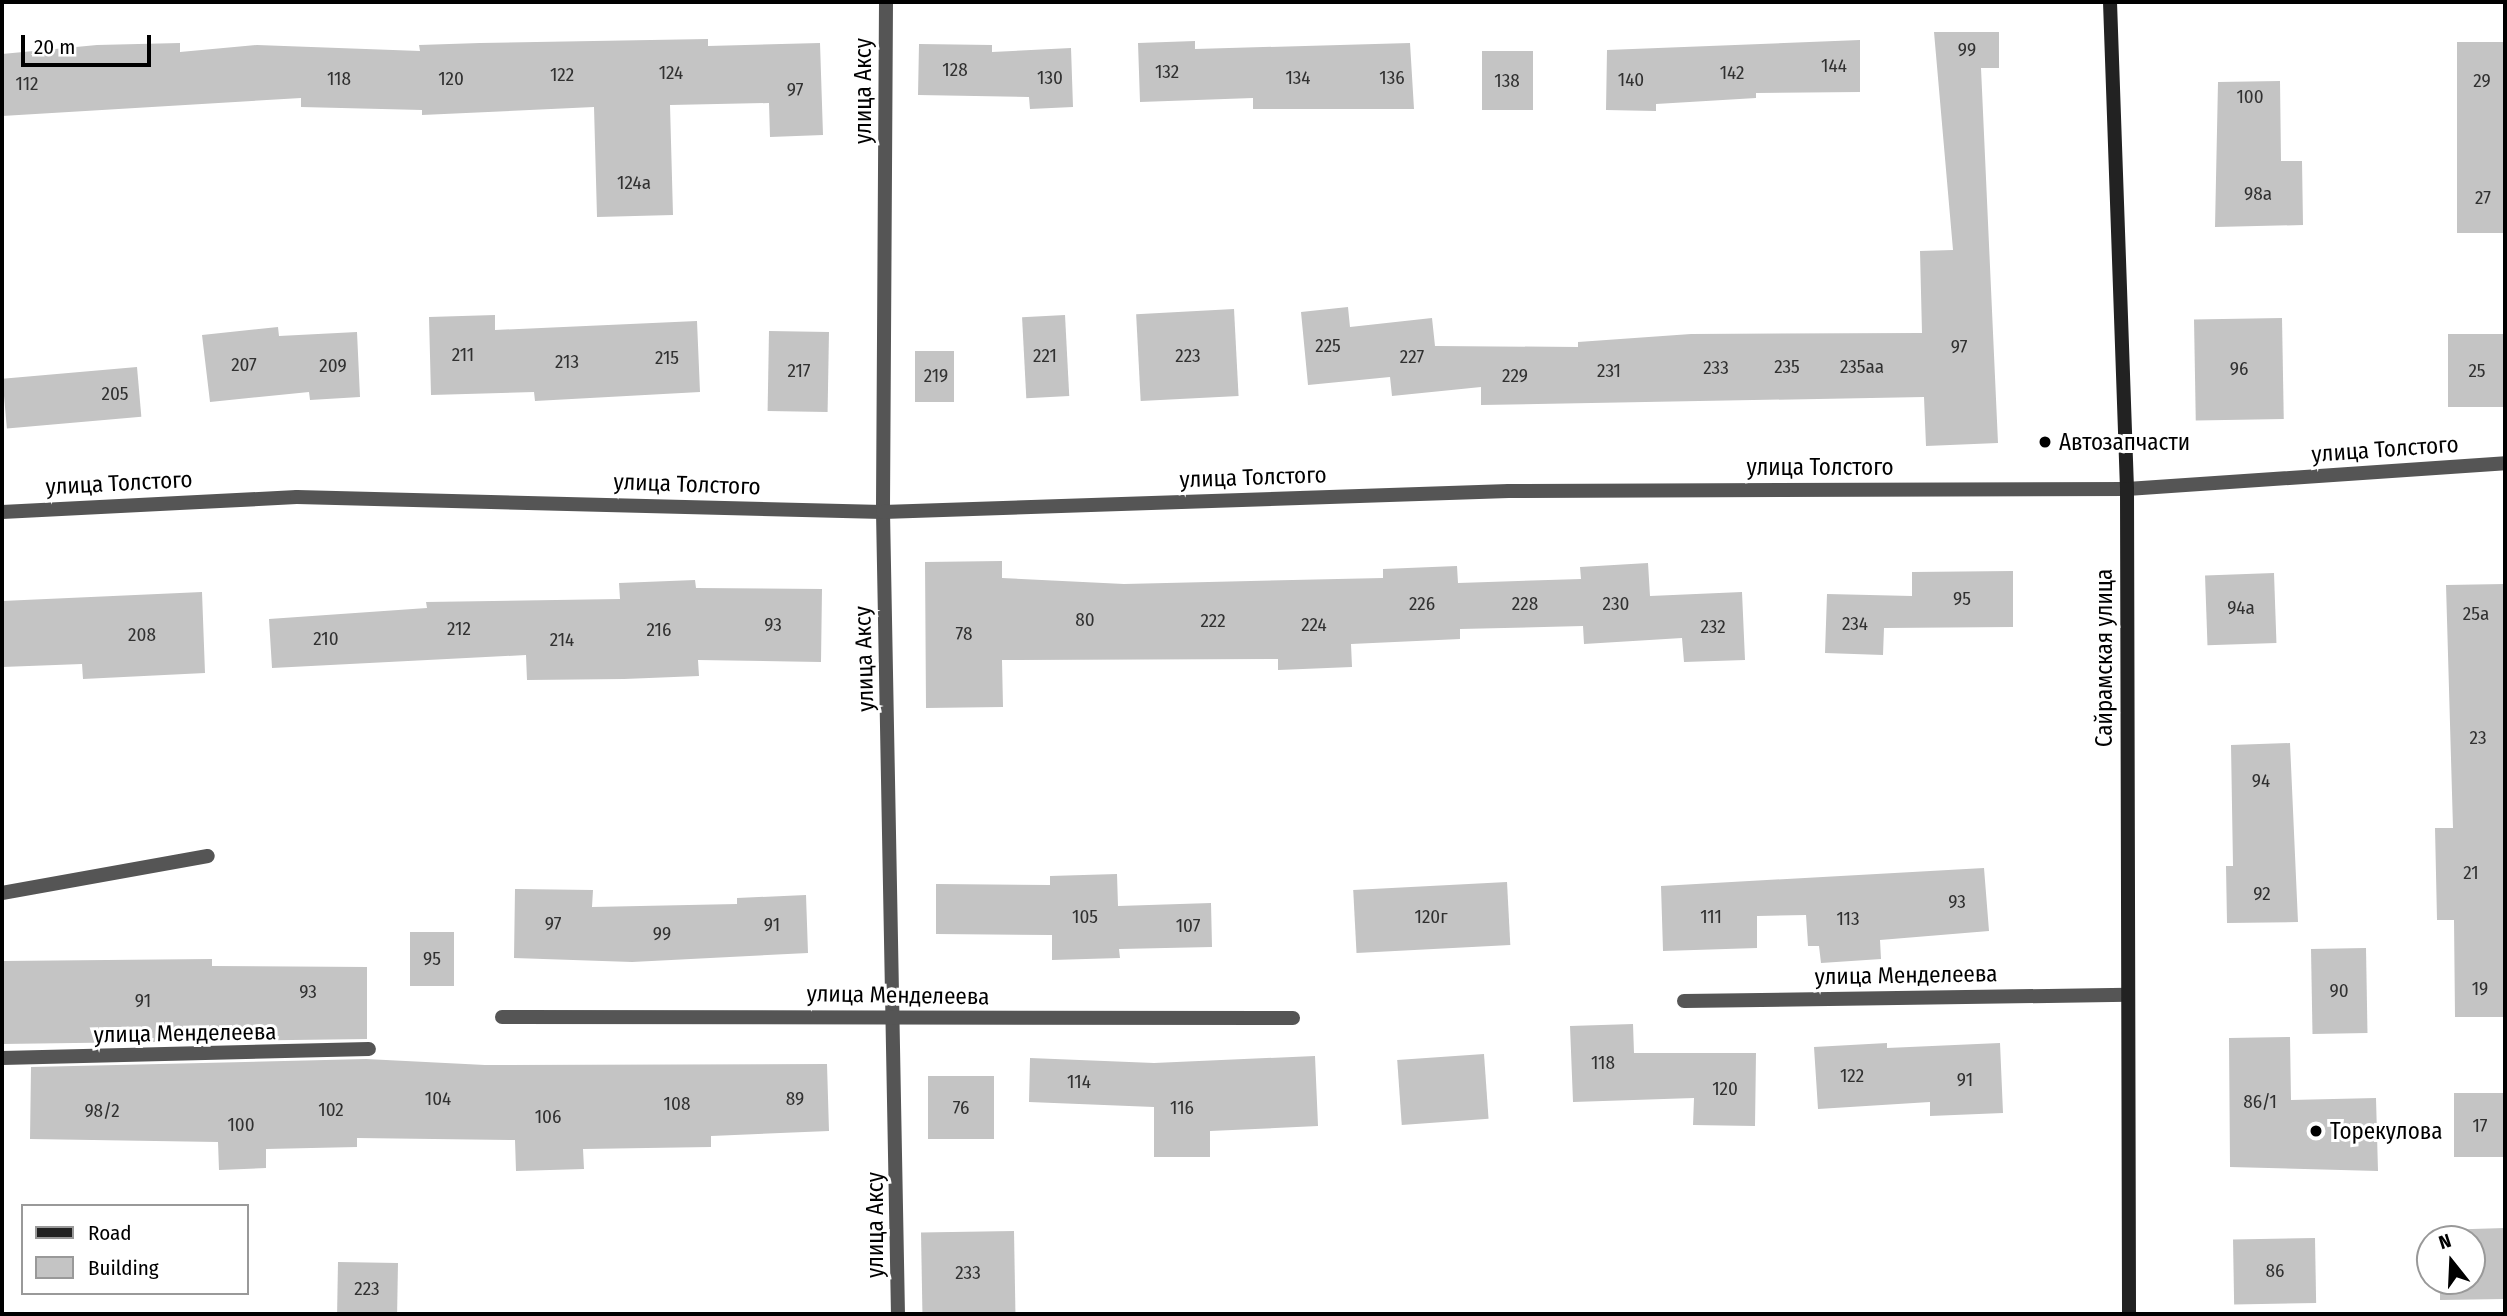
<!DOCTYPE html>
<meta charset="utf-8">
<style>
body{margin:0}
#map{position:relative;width:2507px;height:1316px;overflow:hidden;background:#fff;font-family:"Fira Sans Condensed",sans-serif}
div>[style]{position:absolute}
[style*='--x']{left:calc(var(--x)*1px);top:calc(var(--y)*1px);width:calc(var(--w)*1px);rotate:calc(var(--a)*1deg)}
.building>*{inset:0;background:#c4c4c4;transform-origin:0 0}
.lane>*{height:14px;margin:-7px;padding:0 7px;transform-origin:7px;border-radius:7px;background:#555}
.street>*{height:14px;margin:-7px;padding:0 7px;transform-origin:7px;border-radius:7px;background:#555}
.secondary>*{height:14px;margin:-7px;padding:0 7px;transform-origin:7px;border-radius:7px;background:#222}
.dots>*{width:19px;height:19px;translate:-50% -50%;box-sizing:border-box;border:4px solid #fff;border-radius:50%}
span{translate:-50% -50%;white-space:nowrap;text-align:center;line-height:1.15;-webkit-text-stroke:6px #fff;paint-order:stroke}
.number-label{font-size:19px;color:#313131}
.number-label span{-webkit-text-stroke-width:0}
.street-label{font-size:23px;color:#000}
.poi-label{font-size:23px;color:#000}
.left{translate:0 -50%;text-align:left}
.frame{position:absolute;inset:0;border:4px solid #000;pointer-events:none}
.legend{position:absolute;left:21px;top:1204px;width:228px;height:91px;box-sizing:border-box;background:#fff;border:2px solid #999;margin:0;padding:9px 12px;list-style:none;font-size:21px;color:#000}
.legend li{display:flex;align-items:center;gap:14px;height:35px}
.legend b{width:35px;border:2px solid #999}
.north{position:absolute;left:2416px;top:1225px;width:70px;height:70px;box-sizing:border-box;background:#fff;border:2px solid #999;border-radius:50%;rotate:342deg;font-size:19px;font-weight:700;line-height:28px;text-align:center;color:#000}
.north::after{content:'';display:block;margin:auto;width:24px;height:32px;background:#000;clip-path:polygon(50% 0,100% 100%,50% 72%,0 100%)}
.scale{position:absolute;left:21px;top:35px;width:130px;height:32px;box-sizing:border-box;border:4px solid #000;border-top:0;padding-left:9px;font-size:21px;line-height:24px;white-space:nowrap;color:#000;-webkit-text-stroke:5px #fff;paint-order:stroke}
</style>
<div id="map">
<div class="building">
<div style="clip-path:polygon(1934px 32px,1999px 32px,1999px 68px,1981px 68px,1998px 443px,1926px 446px,1924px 397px,1481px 405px,1481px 387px,1392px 396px,1390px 377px,1308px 385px,1301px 312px,1348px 307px,1350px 327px,1432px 318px,1435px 346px,1578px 347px,1578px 342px,1691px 334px,1922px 333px,1920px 251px,1953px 250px)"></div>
<div style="clip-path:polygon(708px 39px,708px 46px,820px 43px,823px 135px,770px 137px,769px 103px,670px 105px,673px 215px,597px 217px,594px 107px,422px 115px,422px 110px,301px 107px,301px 98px,2px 116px,2px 54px,97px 45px,180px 43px,180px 52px,257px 45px,420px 51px,419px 45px,480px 43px)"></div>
<div style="clip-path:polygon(1860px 40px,1860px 92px,1756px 93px,1756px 98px,1656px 104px,1656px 111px,1606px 110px,1607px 50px)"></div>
<div style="clip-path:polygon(1195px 41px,1195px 49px,1410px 43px,1414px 109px,1253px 109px,1253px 98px,1140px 102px,1138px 43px)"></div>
<div style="left:2505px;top:42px;width:191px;height:48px;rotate:90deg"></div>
<div style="clip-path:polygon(919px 44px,992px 45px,992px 52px,1071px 48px,1073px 107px,1030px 109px,1029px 97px,918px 95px)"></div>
<div style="left:1533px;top:51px;width:59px;height:51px;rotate:90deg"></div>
<div style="clip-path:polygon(2280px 81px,2281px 161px,2302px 161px,2303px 225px,2215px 227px,2218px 82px)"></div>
<div style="left:1234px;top:309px;width:87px;height:98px;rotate:87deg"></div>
<div style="clip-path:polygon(495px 315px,495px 330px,697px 321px,700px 392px,535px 401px,534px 392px,431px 395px,429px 317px)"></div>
<div style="left:1065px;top:315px;width:81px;height:43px;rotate:87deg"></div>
<div style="left:2282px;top:318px;width:101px;height:88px;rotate:89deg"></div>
<div style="clip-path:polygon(278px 327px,279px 336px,357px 332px,360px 397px,310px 400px,309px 392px,210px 402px,202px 335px)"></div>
<div style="left:769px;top:331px;width:60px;height:80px;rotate:1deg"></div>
<div style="left:2505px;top:334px;width:73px;height:57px;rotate:90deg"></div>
<div style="left:915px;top:351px;width:39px;height:51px"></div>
<div style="left:137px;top:367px;width:50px;height:135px;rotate:85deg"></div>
<div style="clip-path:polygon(1002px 561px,1002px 578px,1124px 584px,1383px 578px,1383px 569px,1457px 566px,1458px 583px,1581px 579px,1580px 567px,1648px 563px,1650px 596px,1742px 592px,1745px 660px,1684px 662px,1682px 638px,1584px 644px,1583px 626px,1460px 629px,1460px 639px,1351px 644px,1352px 667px,1278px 670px,1278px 659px,1002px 660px,1003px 707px,926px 708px,925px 562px)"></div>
<div style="clip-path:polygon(2013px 571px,2013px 627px,1884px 628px,1883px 655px,1825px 653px,1827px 594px,1912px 596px,1912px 572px)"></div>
<div style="left:2274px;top:573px;width:70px;height:69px;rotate:88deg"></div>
<div style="clip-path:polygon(695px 580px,696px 588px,822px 589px,821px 662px,698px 660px,699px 676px,624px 679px,527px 680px,526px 655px,272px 668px,269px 619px,427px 608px,426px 602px,620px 599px,619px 583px)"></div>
<div style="clip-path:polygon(2505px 584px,2505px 1017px,2455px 1017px,2454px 920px,2437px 920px,2435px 828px,2453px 828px,2446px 585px)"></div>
<div style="clip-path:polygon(202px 592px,205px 673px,83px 679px,82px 664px,2px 667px,2px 601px)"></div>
<div style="clip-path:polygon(2290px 743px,2298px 922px,2227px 923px,2226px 866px,2233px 866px,2231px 745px)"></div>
<div style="clip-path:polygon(1984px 868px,1989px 931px,1880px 940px,1881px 959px,1821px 963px,1819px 946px,1808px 946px,1806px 915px,1757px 916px,1757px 948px,1663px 951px,1661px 886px)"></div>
<div style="clip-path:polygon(1117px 874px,1118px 906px,1211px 903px,1212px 947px,1119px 949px,1120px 958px,1052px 960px,1052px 935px,936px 934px,936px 884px,1050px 885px,1050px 876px)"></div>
<div style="left:1507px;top:882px;width:63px;height:154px;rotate:87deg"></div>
<div style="clip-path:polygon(515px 889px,593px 890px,592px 907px,737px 904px,737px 898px,806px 895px,808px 953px,632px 962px,514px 958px)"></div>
<div style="left:410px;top:932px;width:44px;height:54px"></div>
<div style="left:2366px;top:948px;width:85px;height:55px;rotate:89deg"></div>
<div style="clip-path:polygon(212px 959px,212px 966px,367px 967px,367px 1039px,2px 1044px,2px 961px)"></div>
<div style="clip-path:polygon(1633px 1024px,1634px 1053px,1756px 1053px,1755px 1126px,1693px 1125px,1694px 1098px,1573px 1102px,1570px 1026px)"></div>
<div style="clip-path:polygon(2290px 1037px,2291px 1100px,2376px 1098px,2378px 1171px,2230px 1167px,2229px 1038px)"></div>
<div style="clip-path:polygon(1887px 1043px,1887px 1048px,2000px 1043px,2003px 1113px,1930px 1116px,1930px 1102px,1818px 1109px,1814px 1047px)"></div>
<div style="left:1484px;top:1054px;width:65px;height:87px;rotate:86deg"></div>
<div style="clip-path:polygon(1315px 1056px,1318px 1126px,1210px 1131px,1210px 1157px,1154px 1157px,1154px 1107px,1029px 1102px,1030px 1058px,1154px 1063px)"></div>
<div style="clip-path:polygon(366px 1059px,485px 1065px,827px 1064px,829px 1131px,711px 1136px,711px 1147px,583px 1149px,584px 1169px,516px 1171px,515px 1140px,357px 1138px,357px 1147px,266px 1149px,266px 1168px,219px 1170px,218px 1142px,30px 1139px,31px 1067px)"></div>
<div style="left:928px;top:1076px;width:66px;height:63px"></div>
<div style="left:2505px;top:1093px;width:64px;height:51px;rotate:90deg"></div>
<div style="clip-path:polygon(2505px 1228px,2505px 1299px,2440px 1300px,2440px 1281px,2472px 1281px,2472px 1239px,2439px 1239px,2439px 1230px)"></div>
<div style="left:1014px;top:1231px;width:83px;height:93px;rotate:89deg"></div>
<div style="left:2315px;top:1238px;width:65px;height:82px;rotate:89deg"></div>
<div style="left:338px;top:1262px;width:60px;height:52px;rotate:1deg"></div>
</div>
<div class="lane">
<div style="--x:2;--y:893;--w:209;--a:-10.2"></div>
</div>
<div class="street">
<div style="--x:886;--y:2;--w:510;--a:90.34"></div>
<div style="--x:883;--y:512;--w:802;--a:88.93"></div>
<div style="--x:2;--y:512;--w:295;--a:-2.9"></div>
<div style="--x:297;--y:497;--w:586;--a:1.47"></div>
<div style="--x:883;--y:512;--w:626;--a:-1.92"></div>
<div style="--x:1509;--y:491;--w:618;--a:-0.19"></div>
<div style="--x:2127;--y:489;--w:379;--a:-3.9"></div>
<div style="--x:1684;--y:1001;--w:444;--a:-0.8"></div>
<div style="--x:502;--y:1017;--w:791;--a:0.07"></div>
<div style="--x:2;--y:1058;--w:367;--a:-1.4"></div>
</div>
<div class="secondary">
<div style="--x:2110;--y:2;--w:487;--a:88"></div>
<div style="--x:2127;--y:489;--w:825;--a:89.86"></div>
</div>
<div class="dots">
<div style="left:2045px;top:442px;background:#000"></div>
<div style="left:2316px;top:1131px;background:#000"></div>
</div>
<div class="number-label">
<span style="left:1967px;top:50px">99</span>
<span style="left:1834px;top:66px">144</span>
<span style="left:955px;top:70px">128</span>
<span style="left:1167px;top:72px">132</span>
<span style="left:671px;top:73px">124</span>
<span style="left:1732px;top:73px">142</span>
<span style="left:562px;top:75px">122</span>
<span style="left:1050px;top:78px">130</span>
<span style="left:1298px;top:78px">134</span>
<span style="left:1392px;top:78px">136</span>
<span style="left:339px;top:79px">118</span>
<span style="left:451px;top:79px">120</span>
<span style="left:1631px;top:80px">140</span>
<span style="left:1507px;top:81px">138</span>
<span style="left:2482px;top:81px">29</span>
<span style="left:27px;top:84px">112</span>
<span style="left:795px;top:90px">97</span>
<span style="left:2250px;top:97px">100</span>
<span style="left:634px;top:183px">124а</span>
<span style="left:2258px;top:194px">98а</span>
<span style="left:2483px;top:198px">27</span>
<span style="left:1328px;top:346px">225</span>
<span style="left:1959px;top:347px">97</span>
<span style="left:463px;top:355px">211</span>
<span style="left:1045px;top:356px">221</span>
<span style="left:1188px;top:356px">223</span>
<span style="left:1412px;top:357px">227</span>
<span style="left:667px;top:358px">215</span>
<span style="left:567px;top:362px">213</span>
<span style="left:244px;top:365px">207</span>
<span style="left:333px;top:366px">209</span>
<span style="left:1787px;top:367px">235</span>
<span style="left:1862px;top:367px">235аа</span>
<span style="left:1716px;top:368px">233</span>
<span style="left:2239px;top:369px">96</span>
<span style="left:799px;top:371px">217</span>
<span style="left:1609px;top:371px">231</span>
<span style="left:2477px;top:371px">25</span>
<span style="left:936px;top:376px">219</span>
<span style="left:1515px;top:376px">229</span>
<span style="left:115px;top:394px">205</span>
<span style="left:1962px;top:599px">95</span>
<span style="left:1422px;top:604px">226</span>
<span style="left:1525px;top:604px">228</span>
<span style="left:1616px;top:604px">230</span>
<span style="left:2241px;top:608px">94а</span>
<span style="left:2476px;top:614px">25а</span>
<span style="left:1085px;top:620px">80</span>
<span style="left:1213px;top:621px">222</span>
<span style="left:1855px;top:624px">234</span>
<span style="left:773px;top:625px">93</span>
<span style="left:1314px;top:625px">224</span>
<span style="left:1713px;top:627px">232</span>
<span style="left:459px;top:629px">212</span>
<span style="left:659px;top:630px">216</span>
<span style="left:964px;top:634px">78</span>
<span style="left:142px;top:635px">208</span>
<span style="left:326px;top:639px">210</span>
<span style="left:562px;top:640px">214</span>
<span style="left:2478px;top:738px">23</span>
<span style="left:2261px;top:781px">94</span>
<span style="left:2471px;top:873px">21</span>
<span style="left:2262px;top:894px">92</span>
<span style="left:1957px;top:902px">93</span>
<span style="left:1085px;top:917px">105</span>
<span style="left:1431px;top:917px">120г</span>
<span style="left:1711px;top:917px">111</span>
<span style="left:1848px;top:919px">113</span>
<span style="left:553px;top:924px">97</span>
<span style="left:772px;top:925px">91</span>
<span style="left:1188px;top:926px">107</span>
<span style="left:662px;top:934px">99</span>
<span style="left:432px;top:959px">95</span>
<span style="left:2480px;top:989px">19</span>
<span style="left:2339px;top:991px">90</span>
<span style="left:308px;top:992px">93</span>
<span style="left:143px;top:1001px">91</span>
<span style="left:1603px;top:1063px">118</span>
<span style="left:1852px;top:1076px">122</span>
<span style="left:1965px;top:1080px">91</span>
<span style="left:1079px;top:1082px">114</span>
<span style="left:1725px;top:1089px">120</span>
<span style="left:438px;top:1099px">104</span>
<span style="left:795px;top:1099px">89</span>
<span style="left:2260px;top:1102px">86/1</span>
<span style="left:677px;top:1104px">108</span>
<span style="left:961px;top:1108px">76</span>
<span style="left:1182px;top:1108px">116</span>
<span style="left:331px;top:1110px">102</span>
<span style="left:102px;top:1111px">98/2</span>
<span style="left:548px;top:1117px">106</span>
<span style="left:241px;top:1125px">100</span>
<span style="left:2480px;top:1126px">17</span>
<span style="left:2275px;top:1271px">86</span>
<span style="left:968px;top:1273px">233</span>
<span style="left:367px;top:1289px">223</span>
</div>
<div class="street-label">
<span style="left:863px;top:91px;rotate:-90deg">улица Аксу</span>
<span style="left:2385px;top:449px;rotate:-4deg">улица Толстого</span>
<span style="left:1820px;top:467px">улица Толстого</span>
<span style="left:1253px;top:477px;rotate:-2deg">улица Толстого</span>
<span style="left:119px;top:483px;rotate:-3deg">улица Толстого</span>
<span style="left:687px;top:484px;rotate:2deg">улица Толстого</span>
<span style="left:2104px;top:658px;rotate:-90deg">Сайрамская улица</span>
<span style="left:864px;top:659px;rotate:-92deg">улица Аксу</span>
<span style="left:1906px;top:975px;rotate:-1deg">улица Менделеева</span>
<span style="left:898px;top:995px;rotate:1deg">улица Менделеева</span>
<span style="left:185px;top:1033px;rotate:-1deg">улица Менделеева</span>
<span style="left:875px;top:1225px;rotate:-90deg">улица Аксу</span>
</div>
<div class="poi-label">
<span class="left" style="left:2059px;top:442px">Автозапчасти</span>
<span class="left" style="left:2330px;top:1131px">Торекулова</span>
</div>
<div class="frame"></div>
<ul class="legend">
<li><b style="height:9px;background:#222"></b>Road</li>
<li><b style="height:19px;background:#c4c4c4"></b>Building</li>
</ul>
<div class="north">N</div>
<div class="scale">20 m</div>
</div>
